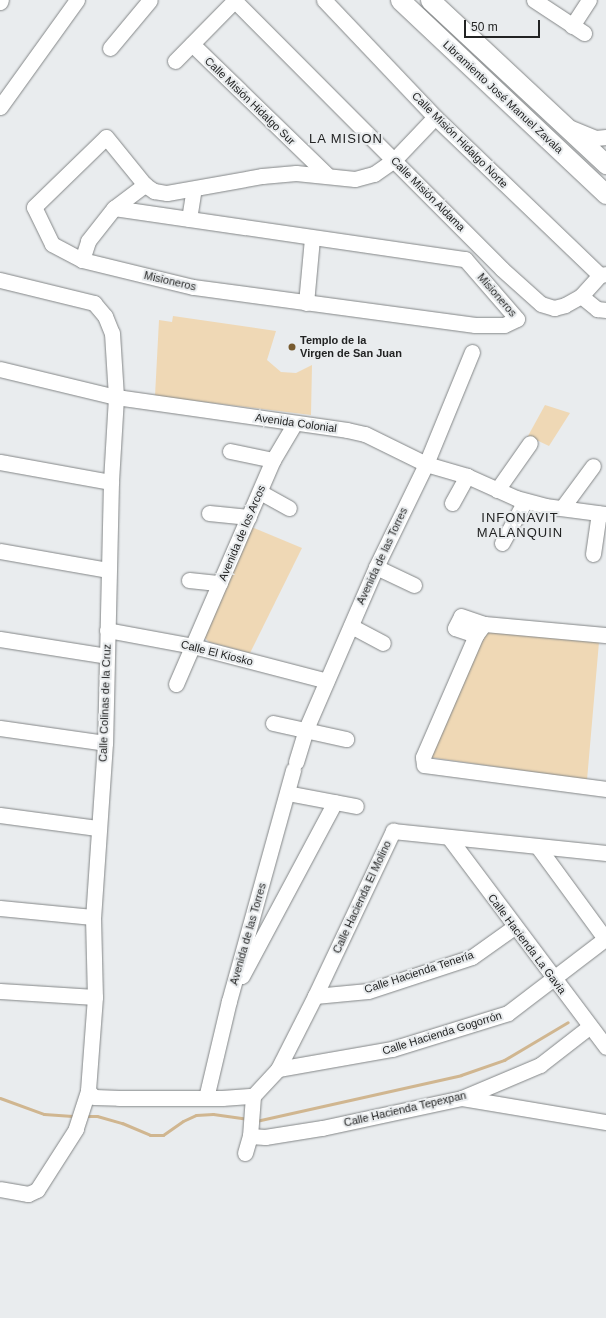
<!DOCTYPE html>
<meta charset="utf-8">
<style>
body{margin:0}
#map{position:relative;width:606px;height:1318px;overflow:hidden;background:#e9ecee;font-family:Helvetica,sans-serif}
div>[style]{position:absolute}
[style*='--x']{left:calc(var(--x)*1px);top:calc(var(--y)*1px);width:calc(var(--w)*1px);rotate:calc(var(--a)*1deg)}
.green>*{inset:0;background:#efd8b5}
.stream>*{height:3px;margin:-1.5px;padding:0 1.5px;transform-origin:1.5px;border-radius:1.5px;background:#d0b690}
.roads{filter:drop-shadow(0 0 1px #838687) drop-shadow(0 0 1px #838687)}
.minor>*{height:15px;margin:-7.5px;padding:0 7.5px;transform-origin:7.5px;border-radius:7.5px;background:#fff}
.major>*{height:19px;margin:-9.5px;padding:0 9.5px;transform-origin:9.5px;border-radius:9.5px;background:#fff}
.dots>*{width:11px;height:11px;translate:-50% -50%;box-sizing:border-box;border:2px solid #e9ecee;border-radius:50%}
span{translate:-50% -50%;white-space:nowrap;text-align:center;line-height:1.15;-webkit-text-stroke:4px #e9ecee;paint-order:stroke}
.street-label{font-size:11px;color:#222323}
.poi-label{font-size:11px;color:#222323;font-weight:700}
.left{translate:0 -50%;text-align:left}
.quarter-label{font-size:13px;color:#222323;letter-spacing:1px}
.scale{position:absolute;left:464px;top:20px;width:76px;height:18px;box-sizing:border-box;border:2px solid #222323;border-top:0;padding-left:5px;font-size:12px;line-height:14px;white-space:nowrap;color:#222323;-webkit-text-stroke:3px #e9ecee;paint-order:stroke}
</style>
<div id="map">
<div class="green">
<div style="clip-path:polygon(173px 316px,276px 331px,267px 360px,281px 372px,296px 373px,312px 365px,311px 415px,155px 396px,159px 320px,172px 322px)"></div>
<div style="clip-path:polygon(545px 405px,570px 413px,549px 446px,528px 436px)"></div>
<div style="clip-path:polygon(249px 526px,302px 548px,250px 653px,209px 642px,203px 636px)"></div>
<div style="clip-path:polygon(486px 629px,599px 642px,587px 780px,428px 757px)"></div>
</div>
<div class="stream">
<div style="--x:0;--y:1098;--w:47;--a:20"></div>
<div style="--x:44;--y:1114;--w:32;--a:4"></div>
<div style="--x:84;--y:1116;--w:13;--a:0"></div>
<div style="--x:97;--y:1116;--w:26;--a:16"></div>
<div style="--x:122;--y:1123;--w:30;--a:23"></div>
<div style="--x:150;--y:1135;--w:13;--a:0"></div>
<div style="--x:163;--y:1135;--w:24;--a:-35"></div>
<div style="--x:183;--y:1121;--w:14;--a:-25"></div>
<div style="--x:196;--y:1115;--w:17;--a:-3"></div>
<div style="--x:213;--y:1114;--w:34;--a:8"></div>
<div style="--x:256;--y:1121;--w:210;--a:-12.6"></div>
<div style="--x:461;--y:1075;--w:46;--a:-19.2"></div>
<div style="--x:504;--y:1060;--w:74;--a:-30.7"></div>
</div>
<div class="roads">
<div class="minor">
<div style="--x:324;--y:0;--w:161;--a:46.5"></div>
<div style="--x:435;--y:117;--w:228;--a:43.8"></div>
<div style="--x:534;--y:0;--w:60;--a:33.4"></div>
<div style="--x:235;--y:1;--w:378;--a:45.1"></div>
<div style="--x:502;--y:269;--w:52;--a:41.9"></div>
<div style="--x:541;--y:304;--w:14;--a:17"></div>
<div style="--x:554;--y:308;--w:11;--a:-15"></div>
<div style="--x:565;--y:305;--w:18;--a:-29"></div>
<div style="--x:581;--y:296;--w:28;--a:-48"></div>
<div style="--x:600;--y:275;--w:6;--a:-9"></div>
<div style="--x:0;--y:2;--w:2;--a:-63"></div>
<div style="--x:572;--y:26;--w:31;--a:-57"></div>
<div style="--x:192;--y:44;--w:187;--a:44.1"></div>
<div style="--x:110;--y:48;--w:62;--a:-50.2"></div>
<div style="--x:175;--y:61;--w:86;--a:-45.5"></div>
<div style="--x:0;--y:107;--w:132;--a:-54.3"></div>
<div style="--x:571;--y:128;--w:27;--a:22"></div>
<div style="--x:596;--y:138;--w:10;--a:-6"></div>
<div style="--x:114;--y:208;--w:355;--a:8.3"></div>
<div style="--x:465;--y:259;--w:79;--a:49.1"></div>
<div style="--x:517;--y:319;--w:14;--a:155"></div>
<div style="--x:504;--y:325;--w:29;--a:180"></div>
<div style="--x:475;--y:325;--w:285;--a:-172.3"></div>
<div style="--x:193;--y:287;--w:114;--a:-166.3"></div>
<div style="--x:82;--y:260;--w:34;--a:-152"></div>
<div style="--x:52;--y:244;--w:41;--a:-115.9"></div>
<div style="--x:34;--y:207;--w:100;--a:-44.2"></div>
<div style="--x:106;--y:137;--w:62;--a:50.9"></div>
<div style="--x:145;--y:185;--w:11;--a:34"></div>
<div style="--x:154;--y:191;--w:13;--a:9"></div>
<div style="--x:167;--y:193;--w:97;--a:-10.1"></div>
<div style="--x:262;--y:176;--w:34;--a:-5"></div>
<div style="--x:296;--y:173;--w:59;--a:5.8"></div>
<div style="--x:355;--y:179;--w:20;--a:-15"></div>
<div style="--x:374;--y:174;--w:24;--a:-35"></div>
<div style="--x:394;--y:160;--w:59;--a:-46.4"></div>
<div style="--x:189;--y:219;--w:30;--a:-81"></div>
<div style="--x:82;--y:260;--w:20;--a:-72"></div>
<div style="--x:88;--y:241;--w:42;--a:-51.8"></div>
<div style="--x:114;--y:208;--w:39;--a:-37"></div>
<div style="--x:0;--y:280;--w:97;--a:13.7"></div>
<div style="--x:94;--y:303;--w:17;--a:50"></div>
<div style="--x:105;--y:316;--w:18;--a:68"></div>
<div style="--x:112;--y:333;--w:64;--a:86.4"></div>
<div style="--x:116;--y:397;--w:85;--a:93.4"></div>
<div style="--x:111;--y:482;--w:261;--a:91.3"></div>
<div style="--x:105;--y:743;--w:174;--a:93.9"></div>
<div style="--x:93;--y:917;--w:80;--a:88.6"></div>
<div style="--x:95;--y:997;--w:94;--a:94.3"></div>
<div style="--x:88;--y:1091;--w:40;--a:108"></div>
<div style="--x:76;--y:1129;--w:72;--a:122.6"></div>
<div style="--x:37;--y:1190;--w:10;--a:156"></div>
<div style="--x:28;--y:1194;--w:28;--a:-170"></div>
<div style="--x:581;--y:296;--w:21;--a:39"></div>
<div style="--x:597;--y:309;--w:9;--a:6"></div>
<div style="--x:306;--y:303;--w:65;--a:-84.7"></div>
<div style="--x:0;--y:369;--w:119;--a:13.6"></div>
<div style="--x:116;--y:397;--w:233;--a:8.1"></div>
<div style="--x:347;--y:430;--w:18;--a:13"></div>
<div style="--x:365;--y:434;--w:68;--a:26.2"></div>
<div style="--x:426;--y:464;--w:43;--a:16.3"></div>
<div style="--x:467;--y:476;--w:54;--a:24.2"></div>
<div style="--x:516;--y:498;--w:30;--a:15"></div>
<div style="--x:545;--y:506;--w:62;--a:7.5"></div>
<div style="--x:230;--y:451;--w:44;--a:11.8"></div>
<div style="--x:0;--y:462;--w:113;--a:10.2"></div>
<div style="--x:497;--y:490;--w:57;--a:-54.9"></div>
<div style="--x:260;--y:492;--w:33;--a:29"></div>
<div style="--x:452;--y:503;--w:31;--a:-61"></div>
<div style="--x:562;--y:508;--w:52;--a:-53.6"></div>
<div style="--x:209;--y:513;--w:40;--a:5.7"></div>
<div style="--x:502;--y:543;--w:48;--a:-61.3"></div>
<div style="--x:0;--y:551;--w:110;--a:10"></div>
<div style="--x:593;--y:554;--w:41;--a:-81.7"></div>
<div style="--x:376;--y:567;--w:42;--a:25.3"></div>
<div style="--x:189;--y:580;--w:31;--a:6"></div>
<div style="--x:484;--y:624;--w:14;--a:126"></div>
<div style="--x:476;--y:635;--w:133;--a:113.5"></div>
<div style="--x:423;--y:757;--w:8;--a:83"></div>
<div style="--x:424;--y:765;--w:184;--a:7.5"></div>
<div style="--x:351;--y:626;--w:36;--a:28"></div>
<div style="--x:107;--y:630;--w:87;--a:10.5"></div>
<div style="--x:193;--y:646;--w:138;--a:14.6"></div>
<div style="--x:476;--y:635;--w:22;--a:-162"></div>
<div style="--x:455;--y:628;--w:13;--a:-63"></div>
<div style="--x:461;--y:616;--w:24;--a:19"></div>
<div style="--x:484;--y:624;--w:122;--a:5.2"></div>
<div style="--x:0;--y:639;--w:108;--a:9"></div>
<div style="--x:176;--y:684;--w:244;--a:-66.6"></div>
<div style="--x:273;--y:460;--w:43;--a:-59.3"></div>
<div style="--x:273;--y:723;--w:75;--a:12.4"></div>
<div style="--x:0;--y:728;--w:106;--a:8.1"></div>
<div style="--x:296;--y:762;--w:34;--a:-73"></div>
<div style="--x:306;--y:729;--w:176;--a:-66.6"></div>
<div style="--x:376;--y:567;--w:114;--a:-64.1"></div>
<div style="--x:426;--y:464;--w:121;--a:-67.7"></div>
<div style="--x:287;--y:793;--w:70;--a:10.7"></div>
<div style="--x:0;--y:815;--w:98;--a:7.6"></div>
<div style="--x:450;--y:839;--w:260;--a:53.1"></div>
<div style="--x:538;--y:847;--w:115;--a:53.8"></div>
<div style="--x:0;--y:908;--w:93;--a:5.5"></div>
<div style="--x:242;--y:976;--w:197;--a:-61.9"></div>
<div style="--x:0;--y:991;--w:95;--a:3.6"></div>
<div style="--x:315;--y:996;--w:53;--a:-5.4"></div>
<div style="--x:368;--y:991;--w:109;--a:-18.1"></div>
<div style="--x:472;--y:957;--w:52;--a:-35.5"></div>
<div style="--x:278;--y:1069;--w:116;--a:-10"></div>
<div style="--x:392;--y:1049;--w:121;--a:-17.2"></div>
<div style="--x:508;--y:1013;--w:123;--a:-37.4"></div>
<div style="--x:88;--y:1091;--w:8;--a:45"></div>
<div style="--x:94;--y:1097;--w:25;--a:2"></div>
<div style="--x:119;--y:1098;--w:103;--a:0"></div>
<div style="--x:222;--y:1098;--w:31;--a:-4"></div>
<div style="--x:206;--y:1098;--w:100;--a:-76.7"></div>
<div style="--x:229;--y:1001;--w:240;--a:-74.5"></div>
<div style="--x:462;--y:1098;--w:146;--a:9.5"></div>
<div style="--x:250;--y:1136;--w:15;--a:4"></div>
<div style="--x:265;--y:1137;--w:58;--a:-9"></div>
<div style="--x:322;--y:1128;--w:143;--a:-12.1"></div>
<div style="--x:462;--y:1098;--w:85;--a:-22.9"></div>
<div style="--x:540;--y:1065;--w:62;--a:-37.8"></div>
<div style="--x:245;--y:1153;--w:18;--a:-74"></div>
<div style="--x:250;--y:1136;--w:40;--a:-85.7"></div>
<div style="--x:253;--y:1096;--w:37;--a:-47"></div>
<div style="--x:278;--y:1069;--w:82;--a:-63.1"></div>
<div style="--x:315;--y:996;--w:183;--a:-64.7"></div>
<div style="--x:393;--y:831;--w:214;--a:5.9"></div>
</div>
<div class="major">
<div style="--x:400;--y:0;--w:283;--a:43.3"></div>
<div style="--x:430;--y:0;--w:241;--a:43"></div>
</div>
</div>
<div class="dots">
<div style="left:292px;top:347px;background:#785b2f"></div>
</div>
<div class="street-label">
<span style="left:503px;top:97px;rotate:43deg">Libramiento José Manuel Zavala</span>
<span style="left:250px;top:101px;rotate:44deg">Calle Misión Hidalgo Sur</span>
<span style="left:460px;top:140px;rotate:45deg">Calle Misión Hidalgo Norte</span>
<span style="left:428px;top:194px;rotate:45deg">Calle Misión Aldama</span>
<span style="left:170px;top:281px;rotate:13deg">Misioneros</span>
<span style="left:497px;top:295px;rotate:49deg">Misioneros</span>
<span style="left:296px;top:423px;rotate:8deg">Avenida Colonial</span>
<span style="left:242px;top:533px;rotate:-67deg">Avenida de los Arcos</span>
<span style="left:382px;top:556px;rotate:-65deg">Avenida de las Torres</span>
<span style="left:217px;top:653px;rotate:14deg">Calle El Kiosko</span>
<span style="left:105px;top:703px;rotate:-88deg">Calle Colinas de la Cruz</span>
<span style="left:362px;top:897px;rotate:-65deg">Calle Hacienda El Molino</span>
<span style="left:248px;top:934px;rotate:-74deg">Avenida de las Torres</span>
<span style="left:527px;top:944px;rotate:53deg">Calle Hacienda La Gavia</span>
<span style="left:419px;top:972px;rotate:-18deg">Calle Hacienda Tenería</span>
<span style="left:442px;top:1033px;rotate:-17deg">Calle Hacienda Gogorrón</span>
<span style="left:405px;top:1109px;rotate:-13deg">Calle Hacienda Tepexpan</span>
</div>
<div class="poi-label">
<span class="left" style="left:300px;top:347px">Templo de la<br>Virgen de San Juan</span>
</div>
<div class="quarter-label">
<span style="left:346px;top:139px">LA MISION</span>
<span style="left:520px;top:526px">INFONAVIT<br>MALANQUIN</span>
</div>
<div class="scale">50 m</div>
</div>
